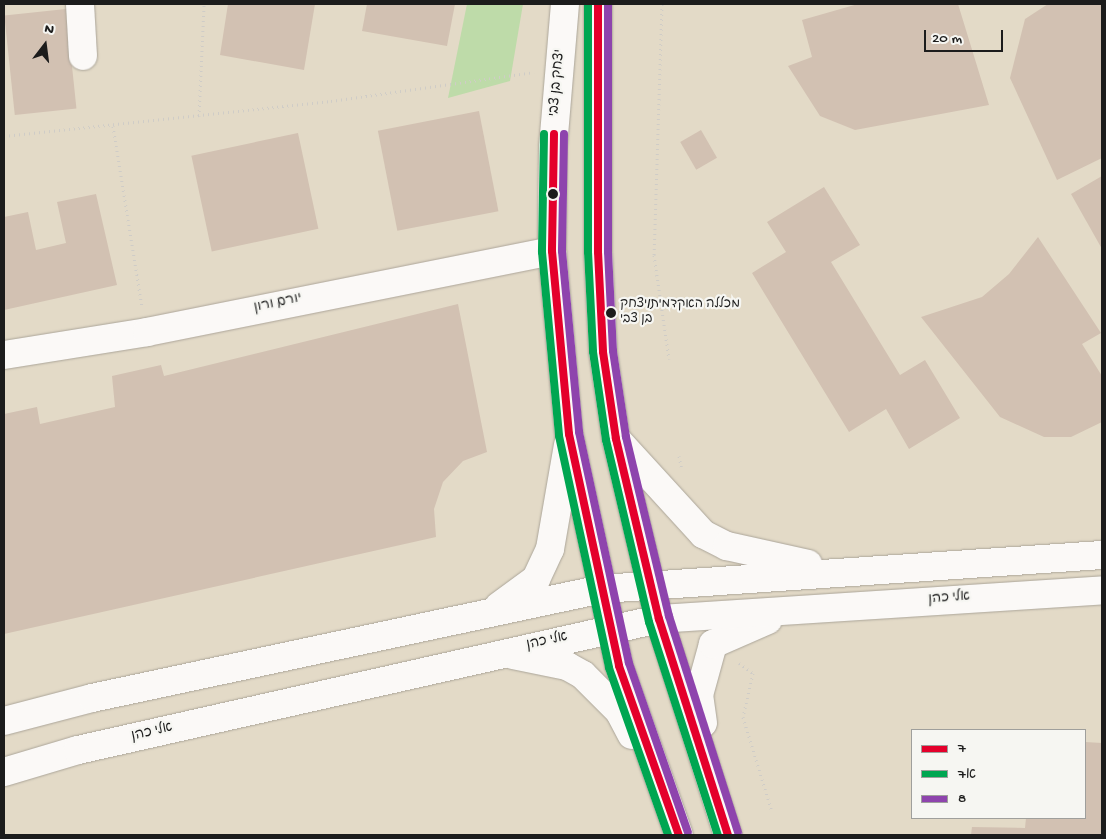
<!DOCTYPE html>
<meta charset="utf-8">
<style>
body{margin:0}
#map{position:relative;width:1106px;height:839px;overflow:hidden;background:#e3dac7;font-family:"Gochi Hand","Playpen Sans Hebrew",sans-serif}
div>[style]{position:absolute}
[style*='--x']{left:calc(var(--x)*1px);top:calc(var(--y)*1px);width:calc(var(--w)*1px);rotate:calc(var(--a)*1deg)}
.green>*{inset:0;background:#bedba9}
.building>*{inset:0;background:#d2c1b2;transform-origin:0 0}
.path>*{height:3px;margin-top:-1.5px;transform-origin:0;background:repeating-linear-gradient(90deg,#cfccc7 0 1px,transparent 0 5px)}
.roads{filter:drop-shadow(0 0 1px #aba599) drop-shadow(0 0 1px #aba599)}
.minor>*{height:28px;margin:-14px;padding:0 14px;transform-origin:14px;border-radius:14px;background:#fbf9f7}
.bus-1>*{height:8px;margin:-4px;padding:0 4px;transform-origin:4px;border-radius:4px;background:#e4002b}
.bus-2>*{height:8px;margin:-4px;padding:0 4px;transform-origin:4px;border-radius:4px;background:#00a651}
.bus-3>*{height:8px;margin:-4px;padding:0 4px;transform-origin:4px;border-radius:4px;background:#8e44ad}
.dots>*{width:14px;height:14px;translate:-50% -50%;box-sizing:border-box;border:2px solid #f6f6f2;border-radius:50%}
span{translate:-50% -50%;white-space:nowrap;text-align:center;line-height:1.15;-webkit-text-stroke:4.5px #f6f6f2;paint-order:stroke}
.bus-label{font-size:13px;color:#1c1c1c}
.left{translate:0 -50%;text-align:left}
.street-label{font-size:14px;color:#1c1c1c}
.frame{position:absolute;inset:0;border:5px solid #1c1c1c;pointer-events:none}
.legend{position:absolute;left:911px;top:729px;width:175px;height:90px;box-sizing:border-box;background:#f6f6f2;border:1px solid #9f9f9c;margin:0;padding:6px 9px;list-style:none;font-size:15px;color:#1c1c1c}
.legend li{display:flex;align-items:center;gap:10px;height:25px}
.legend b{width:25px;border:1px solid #9f9f9c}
.north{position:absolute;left:20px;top:20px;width:50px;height:50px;-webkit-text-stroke:4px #f6f6f2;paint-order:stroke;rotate:15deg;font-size:14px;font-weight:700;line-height:20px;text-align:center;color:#1c1c1c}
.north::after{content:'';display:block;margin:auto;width:18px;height:22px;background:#1c1c1c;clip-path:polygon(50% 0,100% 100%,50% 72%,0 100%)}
.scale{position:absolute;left:924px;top:30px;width:79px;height:22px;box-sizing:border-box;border:2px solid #1c1c1c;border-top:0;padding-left:6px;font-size:15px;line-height:18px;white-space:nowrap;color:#1c1c1c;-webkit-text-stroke:4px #f6f6f2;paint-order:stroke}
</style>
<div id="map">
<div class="green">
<div style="clip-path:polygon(467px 4px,523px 4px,510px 81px,448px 98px)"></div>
</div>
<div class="building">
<div style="clip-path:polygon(228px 4px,315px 4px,304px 70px,220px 55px)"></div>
<div style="clip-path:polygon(367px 4px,455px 4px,447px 46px,362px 31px)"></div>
<div style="clip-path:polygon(858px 4px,958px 4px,989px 105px,855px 130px,820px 116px,788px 66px,812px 57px,802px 20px)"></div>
<div style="clip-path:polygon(1048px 4px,1102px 4px,1102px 158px,1057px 180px,1010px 78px,1025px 19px)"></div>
<div style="left:66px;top:9px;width:100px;height:62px;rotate:84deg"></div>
<div style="left:479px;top:111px;width:102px;height:103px;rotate:79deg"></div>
<div style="left:701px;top:130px;width:32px;height:24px;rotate:60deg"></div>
<div style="left:298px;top:133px;width:98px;height:109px;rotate:78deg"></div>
<div style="clip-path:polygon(1102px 176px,1102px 249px,1071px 194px)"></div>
<div style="clip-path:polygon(824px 187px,860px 245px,831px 262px,900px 375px,925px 360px,960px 418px,909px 449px,886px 409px,849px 432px,752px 273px,786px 252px,767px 222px)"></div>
<div style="clip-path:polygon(96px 194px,117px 285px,4px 310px,4px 217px,28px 212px,36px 250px,66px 243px,57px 202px)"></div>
<div style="clip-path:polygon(1038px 237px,1101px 333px,1082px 344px,1102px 376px,1102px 422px,1071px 437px,1044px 437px,1000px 417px,921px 317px,982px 297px,1009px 274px)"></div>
<div style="clip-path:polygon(458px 304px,487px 452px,463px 461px,443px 482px,434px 509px,436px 537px,4px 634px,4px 414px,37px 407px,40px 424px,115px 407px,112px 376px,161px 365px,164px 376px)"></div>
<div style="clip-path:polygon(1085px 742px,1102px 743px,1102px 835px,971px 835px,972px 827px,1025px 828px,1026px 818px,1085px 818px)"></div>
</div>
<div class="path">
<div style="--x:662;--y:4;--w:251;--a:91.8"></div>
<div style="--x:654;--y:255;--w:105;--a:81.8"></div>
<div style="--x:199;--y:116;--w:112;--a:-87.4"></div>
<div style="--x:113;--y:126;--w:183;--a:80.9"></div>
<div style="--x:4;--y:136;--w:329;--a:-6.1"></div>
<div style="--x:331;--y:101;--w:205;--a:-8.1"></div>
<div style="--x:679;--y:456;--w:14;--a:78"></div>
<div style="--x:739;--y:663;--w:17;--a:36"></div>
<div style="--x:753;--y:673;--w:45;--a:102.8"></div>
<div style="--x:743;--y:717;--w:99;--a:73"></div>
</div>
<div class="roads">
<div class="minor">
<div style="--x:80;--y:4;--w:52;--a:86.7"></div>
<div style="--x:565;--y:4;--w:144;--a:94.8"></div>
<div style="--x:553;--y:148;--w:103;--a:90.6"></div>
<div style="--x:552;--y:251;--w:184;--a:84.7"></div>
<div style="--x:569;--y:434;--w:237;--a:77.8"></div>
<div style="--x:619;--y:666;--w:179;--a:70.5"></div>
<div style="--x:598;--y:4;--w:248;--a:90"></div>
<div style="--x:598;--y:252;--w:100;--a:87.1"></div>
<div style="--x:603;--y:352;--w:88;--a:81.5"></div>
<div style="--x:616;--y:439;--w:185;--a:76.6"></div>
<div style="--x:659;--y:619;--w:227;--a:72.3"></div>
<div style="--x:4;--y:355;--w:145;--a:-9.1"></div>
<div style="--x:147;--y:332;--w:413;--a:-11.3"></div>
<div style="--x:619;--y:442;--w:125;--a:47.6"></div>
<div style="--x:703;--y:534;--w:27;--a:27"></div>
<div style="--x:727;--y:546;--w:83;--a:12.5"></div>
<div style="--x:499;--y:606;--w:46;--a:-36.1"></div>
<div style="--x:536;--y:579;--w:33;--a:-65"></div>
<div style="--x:550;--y:549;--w:106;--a:-80.2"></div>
<div style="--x:513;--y:655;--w:55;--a:11.5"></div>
<div style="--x:567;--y:666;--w:18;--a:29"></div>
<div style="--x:583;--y:675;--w:51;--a:45"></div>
<div style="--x:619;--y:711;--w:27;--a:62"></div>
<div style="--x:4;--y:721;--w:91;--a:-14.6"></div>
<div style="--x:92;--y:698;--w:522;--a:-12.06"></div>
<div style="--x:602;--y:589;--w:501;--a:-3.89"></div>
<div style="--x:703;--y:723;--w:28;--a:-98"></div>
<div style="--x:699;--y:695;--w:53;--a:-74.6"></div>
<div style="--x:713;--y:644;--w:60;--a:-23.6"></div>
<div style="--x:4;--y:772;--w:77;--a:-16.6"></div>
<div style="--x:78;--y:750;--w:596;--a:-12.71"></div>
<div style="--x:659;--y:619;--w:444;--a:-3.7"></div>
</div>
</div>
<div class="bus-1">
<div style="--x:598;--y:4;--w:248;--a:90"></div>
<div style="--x:598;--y:252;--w:100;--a:87.1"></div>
<div style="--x:603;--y:352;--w:88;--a:81.5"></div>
<div style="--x:616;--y:439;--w:185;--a:76.6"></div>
<div style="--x:659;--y:619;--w:227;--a:72.3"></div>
<div style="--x:554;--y:134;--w:117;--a:91"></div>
<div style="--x:552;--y:251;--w:184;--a:84.7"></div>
<div style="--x:569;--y:434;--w:237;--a:77.8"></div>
<div style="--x:619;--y:666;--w:179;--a:70.5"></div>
</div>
<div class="bus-2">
<div style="--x:588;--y:4;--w:248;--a:90"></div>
<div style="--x:588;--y:252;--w:100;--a:87.1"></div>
<div style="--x:593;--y:352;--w:89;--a:81.6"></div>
<div style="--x:606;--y:440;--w:187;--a:76.7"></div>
<div style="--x:649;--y:622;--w:224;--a:72.1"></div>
<div style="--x:544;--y:134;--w:118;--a:91"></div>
<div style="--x:542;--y:252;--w:185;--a:84.7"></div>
<div style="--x:559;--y:436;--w:237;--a:77.8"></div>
<div style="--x:609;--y:668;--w:177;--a:70.5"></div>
</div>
<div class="bus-3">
<div style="--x:608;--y:4;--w:248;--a:90"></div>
<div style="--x:608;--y:252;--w:99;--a:87.1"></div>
<div style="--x:613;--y:351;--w:87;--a:81.4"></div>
<div style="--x:626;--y:437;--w:184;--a:76.5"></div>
<div style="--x:669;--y:616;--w:227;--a:72.3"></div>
<div style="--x:564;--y:134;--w:117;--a:91"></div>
<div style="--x:562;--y:251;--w:182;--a:84.6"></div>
<div style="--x:579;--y:432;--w:236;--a:77.8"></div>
<div style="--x:629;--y:663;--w:179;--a:70.8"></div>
</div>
<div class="dots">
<div style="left:553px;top:194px;background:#1c1c1c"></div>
<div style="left:611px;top:313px;background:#1c1c1c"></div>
</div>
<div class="bus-label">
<span class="left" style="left:620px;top:313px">מכללה האקדמית/יצחק<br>בן צבי</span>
</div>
<div class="street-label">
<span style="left:558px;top:83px;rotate:-85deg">יצחק בן צבי</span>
<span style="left:278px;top:304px;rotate:-12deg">יורם ורון</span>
<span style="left:949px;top:599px;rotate:-4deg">אלי כהן</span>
<span style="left:547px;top:642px;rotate:-12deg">אלי כהן</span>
<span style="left:152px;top:733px;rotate:-13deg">אלי כהן</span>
</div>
<div class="frame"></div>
<ul class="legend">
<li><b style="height:6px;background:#e4002b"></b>7</li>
<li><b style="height:6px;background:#00a651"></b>7א</li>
<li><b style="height:6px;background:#8e44ad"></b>8</li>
</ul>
<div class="north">N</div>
<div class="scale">20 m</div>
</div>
